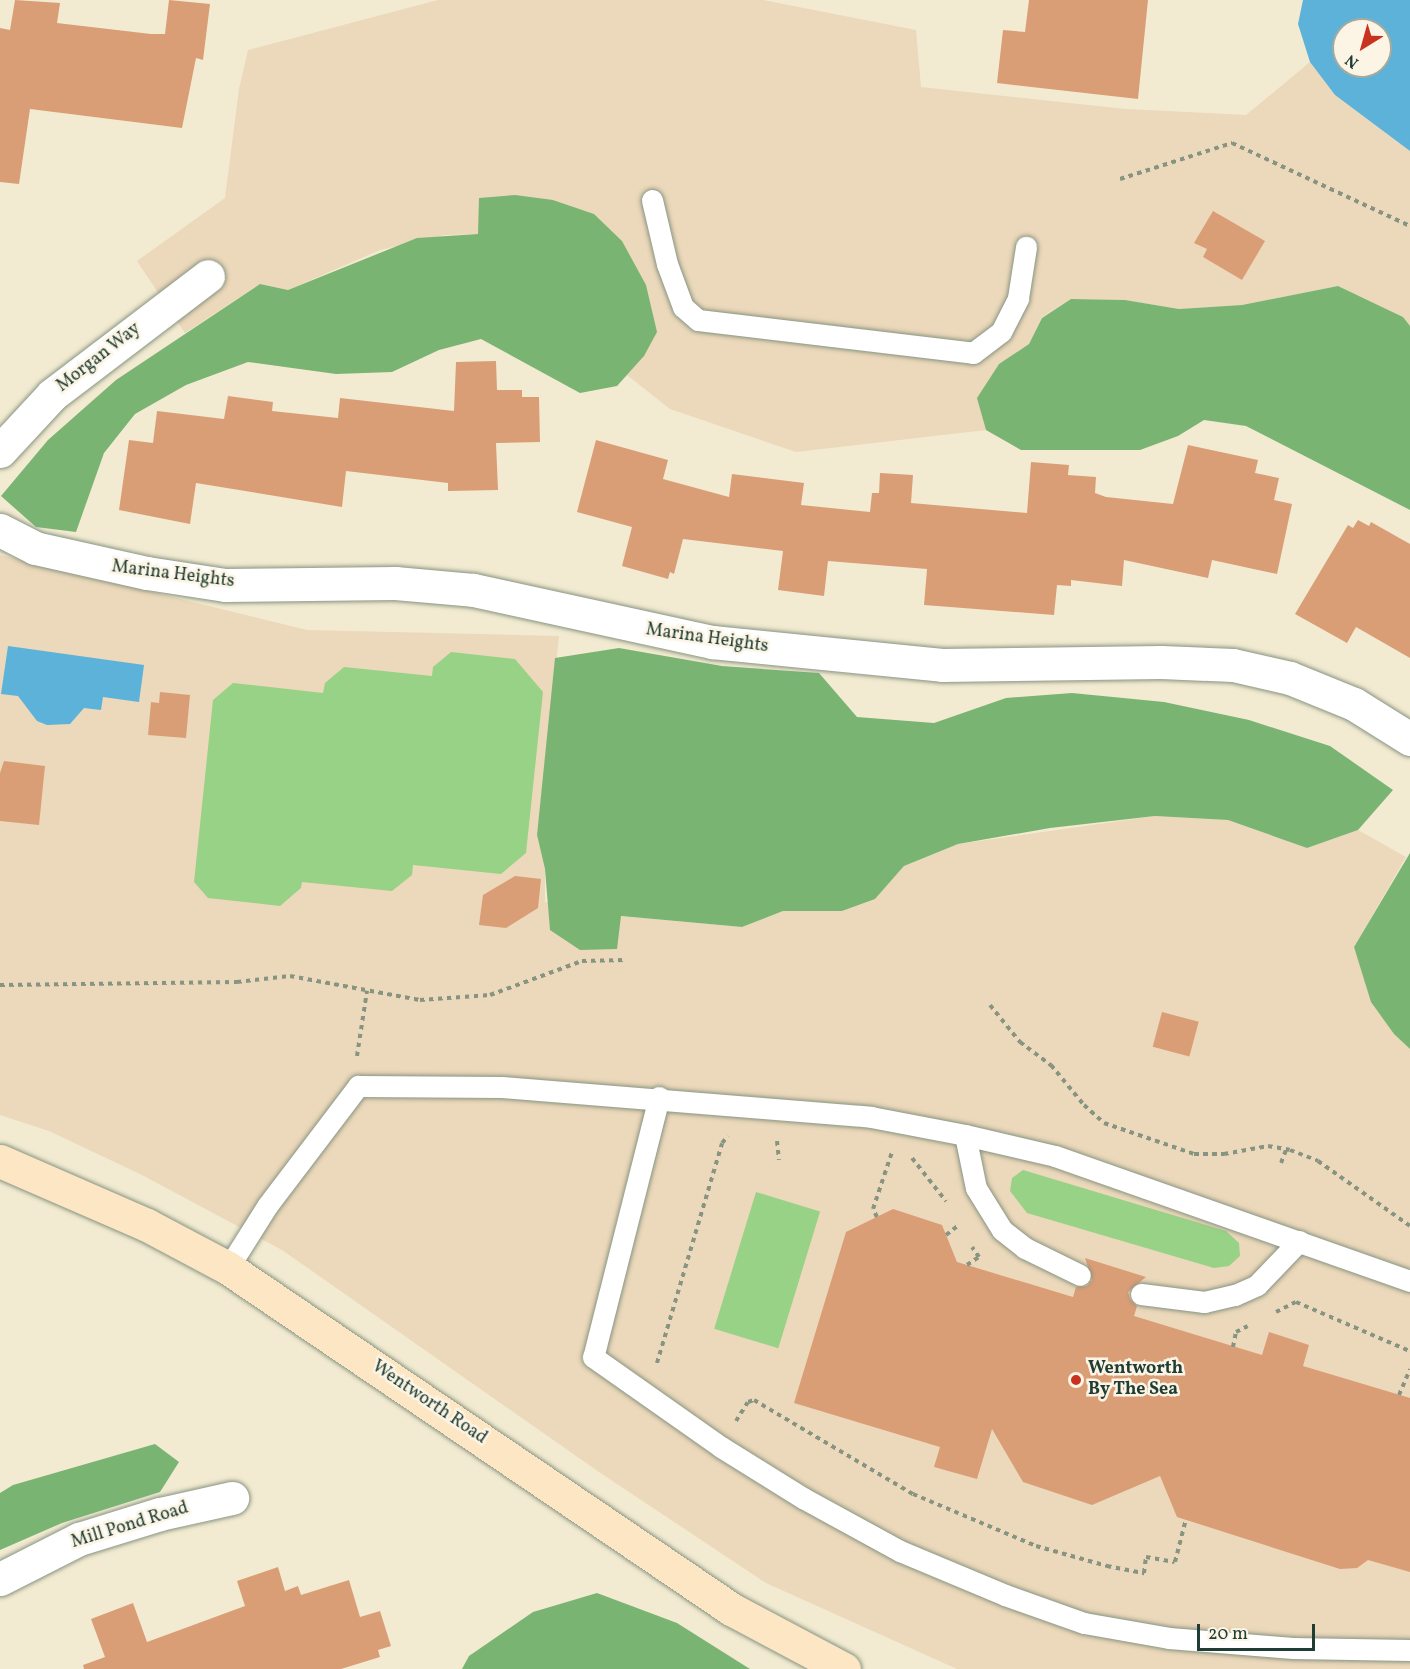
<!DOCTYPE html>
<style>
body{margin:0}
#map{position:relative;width:1410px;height:1669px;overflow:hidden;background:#f2ebd1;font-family:Vollkorn,serif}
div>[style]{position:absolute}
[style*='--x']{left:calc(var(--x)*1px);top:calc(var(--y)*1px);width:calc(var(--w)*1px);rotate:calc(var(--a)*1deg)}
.built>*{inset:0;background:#ecd8ba}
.green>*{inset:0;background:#98d286;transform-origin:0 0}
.forest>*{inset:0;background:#7ab473}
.water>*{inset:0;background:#5cb2d9}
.building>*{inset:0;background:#da9e77;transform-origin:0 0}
.path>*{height:4px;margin-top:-2px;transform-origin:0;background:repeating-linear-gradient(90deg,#889482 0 4.5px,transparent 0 9px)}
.roads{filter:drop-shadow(0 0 2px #889482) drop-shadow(0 0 2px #889482)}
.service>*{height:21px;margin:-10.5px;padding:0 10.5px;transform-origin:10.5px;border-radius:10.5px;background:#fff}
.minor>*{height:33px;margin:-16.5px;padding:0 16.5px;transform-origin:16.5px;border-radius:16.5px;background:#fff}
.secondary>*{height:33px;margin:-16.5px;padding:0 16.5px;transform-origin:16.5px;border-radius:16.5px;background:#fce6c4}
.dots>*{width:16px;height:16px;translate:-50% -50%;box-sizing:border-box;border:3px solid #fcf5e5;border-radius:50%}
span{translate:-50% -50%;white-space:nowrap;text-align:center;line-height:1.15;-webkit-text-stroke:5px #fcf5e5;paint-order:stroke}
.street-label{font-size:18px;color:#1f3d34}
.poi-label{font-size:18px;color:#1f3d34;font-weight:700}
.left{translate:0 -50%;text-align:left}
.north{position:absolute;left:1332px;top:18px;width:60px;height:60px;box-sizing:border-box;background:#fcf5e5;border:2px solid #a4ab9e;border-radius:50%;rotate:217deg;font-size:16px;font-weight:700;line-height:24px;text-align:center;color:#1f3d34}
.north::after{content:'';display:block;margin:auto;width:21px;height:27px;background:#c8321e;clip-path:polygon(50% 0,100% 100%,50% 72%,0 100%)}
.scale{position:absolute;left:1197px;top:1624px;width:118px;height:27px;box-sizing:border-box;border:3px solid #1f3d34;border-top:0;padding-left:8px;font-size:18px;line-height:21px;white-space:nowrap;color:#1f3d34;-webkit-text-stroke:4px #fcf5e5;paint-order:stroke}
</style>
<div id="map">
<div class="built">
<div style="clip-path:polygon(438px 0,763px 0,916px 30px,921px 87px,1126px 109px,1246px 115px,1310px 62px,1335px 95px,1410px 151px,1410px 326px,1403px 317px,1338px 286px,1242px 305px,1179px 309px,1125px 300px,1071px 299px,1042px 317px,1029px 344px,999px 364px,978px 398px,986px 430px,796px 452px,670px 409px,627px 375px,644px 356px,622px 241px,594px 214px,553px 200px,479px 234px,445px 235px,380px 250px,288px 290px,260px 284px,185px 333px,137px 261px,225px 198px,239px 89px,248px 50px)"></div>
<div style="clip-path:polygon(0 555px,307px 630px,559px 636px,537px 835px,545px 869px,545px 902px,620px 916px,742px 927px,783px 911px,842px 911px,875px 899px,904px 866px,958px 844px,1155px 816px,1228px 820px,1307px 848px,1358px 830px,1406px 857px,1354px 947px,1394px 1034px,1410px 1049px,1410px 1669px,957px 1669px,766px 1583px,599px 1472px,282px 1250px,142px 1175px,49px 1131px,0 1115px)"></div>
</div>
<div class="green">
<div style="clip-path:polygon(451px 652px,515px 659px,543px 692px,526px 853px,501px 874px,413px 865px,412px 875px,392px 891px,302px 882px,301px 888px,280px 906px,208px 898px,194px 882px,213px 700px,233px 683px,323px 693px,325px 683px,344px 667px,432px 676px,433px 667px)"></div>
<div style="clip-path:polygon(1023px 1170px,1226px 1231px,1239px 1243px,1240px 1256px,1229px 1266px,1214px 1268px,1027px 1213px,1010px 1191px,1012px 1178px)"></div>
<div style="left:756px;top:1192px;width:67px;height:143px;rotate:17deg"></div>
</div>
<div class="forest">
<div style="clip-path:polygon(515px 195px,553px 200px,594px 214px,622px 241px,646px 285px,657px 332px,644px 356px,617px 386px,580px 393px,481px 339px,439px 350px,392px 372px,336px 374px,248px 362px,186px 385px,135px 414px,104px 453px,76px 532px,36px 527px,1px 496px,48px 440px,116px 380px,260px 284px,288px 290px,417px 238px,478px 234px,479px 198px)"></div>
<div style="clip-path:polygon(1338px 286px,1403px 317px,1410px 326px,1410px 510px,1246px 426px,1204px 420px,1178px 436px,1140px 450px,1021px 450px,986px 430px,977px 398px,999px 364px,1029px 344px,1042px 318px,1071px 299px,1125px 300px,1179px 309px,1242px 305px)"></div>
<div style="clip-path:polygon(619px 648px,722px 666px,819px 673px,857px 717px,934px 723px,1006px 698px,1072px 693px,1164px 702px,1249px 720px,1330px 746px,1393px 790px,1358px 830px,1307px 848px,1228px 820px,1155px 816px,1050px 828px,958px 844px,904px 866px,875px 899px,842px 911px,783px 911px,742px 927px,621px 916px,617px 949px,580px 950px,550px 930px,545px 869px,537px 835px,555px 658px)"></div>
<div style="clip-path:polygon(1410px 853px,1410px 1049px,1394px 1034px,1371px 1002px,1354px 947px)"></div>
<div style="clip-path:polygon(155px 1444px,179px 1462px,160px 1492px,62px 1523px,0 1550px,0 1493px,13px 1485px)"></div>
<div style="clip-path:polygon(597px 1593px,677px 1623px,750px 1669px,462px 1669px,469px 1656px,533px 1612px)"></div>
</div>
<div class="water">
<div style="clip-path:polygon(evenodd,1303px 0,1410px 0,1410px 151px,1335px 95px,1310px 62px,1298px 24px,1303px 0,1344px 30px,1380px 30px,1380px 66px,1344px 66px,1344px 30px)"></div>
<div style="clip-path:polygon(8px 646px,144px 665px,139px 702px,103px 697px,101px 710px,84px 708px,70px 724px,47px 725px,37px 721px,18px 696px,1px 694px)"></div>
</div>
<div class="building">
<div style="clip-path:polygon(15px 0,60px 3px,57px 23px,151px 34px,165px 34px,169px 0,210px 4px,203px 60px,196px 58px,182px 128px,30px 109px,19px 184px,0 182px,0 28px,10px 30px)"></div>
<div style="clip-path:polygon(1029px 0,1148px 0,1138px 99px,997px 83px,1003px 30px,1025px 32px)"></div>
<div style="clip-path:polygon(1213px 211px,1265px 241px,1242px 280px,1203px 257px,1207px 249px,1194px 243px)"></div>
<div style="clip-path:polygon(496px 361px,497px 390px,522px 390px,522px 397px,539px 397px,540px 442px,496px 443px,498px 490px,448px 491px,448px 483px,346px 471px,342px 507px,196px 483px,190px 524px,119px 510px,129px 440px,153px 443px,157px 411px,224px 419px,228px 396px,273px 402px,272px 411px,338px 418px,340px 398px,454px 411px,456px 362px)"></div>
<div style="clip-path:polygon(596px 440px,668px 460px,663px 479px,729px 497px,732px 474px,804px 483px,801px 505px,870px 512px,872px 493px,879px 493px,880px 473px,913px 475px,911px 503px,1027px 513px,1031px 462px,1069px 465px,1068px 475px,1096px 477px,1095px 493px,1106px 497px,1173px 504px,1188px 445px,1258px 460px,1255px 473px,1279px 478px,1274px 500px,1292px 504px,1277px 574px,1212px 560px,1208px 578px,1124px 560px,1122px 586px,1071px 580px,1071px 586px,1057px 585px,1054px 615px,924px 605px,927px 569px,828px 561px,824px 596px,778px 590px,783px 551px,683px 539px,674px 574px,670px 572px,668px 579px,622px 566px,632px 527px,577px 512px)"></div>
<div style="clip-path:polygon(1358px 520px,1369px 526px,1371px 522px,1410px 544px,1410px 658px,1356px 627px,1347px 643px,1295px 614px,1348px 525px,1353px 528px)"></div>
<div style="clip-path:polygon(160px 692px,190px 695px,186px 738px,148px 735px,151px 702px,159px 703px)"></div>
<div style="clip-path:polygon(4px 761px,45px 766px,39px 825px,0 821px,0 773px)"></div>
<div style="clip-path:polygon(515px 876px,541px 879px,538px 908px,506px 928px,479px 925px,483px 895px)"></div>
<div style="left:1162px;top:1012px;width:38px;height:36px;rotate:15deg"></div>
<div style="clip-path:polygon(893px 1209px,942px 1225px,957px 1262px,1073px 1297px,1076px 1287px,1087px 1286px,1092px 1280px,1085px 1258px,1146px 1277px,1128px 1292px,1130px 1299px,1137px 1306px,1134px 1316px,1262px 1355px,1269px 1332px,1309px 1345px,1303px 1366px,1410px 1398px,1410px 1572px,1368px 1560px,1357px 1568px,1340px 1569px,1177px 1517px,1160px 1476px,1092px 1505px,1023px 1482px,992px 1429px,977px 1479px,934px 1467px,940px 1447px,794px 1403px,846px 1232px)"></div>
<div style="clip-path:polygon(278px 1567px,285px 1591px,298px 1586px,301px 1595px,349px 1580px,360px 1617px,380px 1611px,391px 1646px,378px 1650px,380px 1657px,341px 1669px,84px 1669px,83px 1665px,105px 1657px,91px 1619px,133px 1603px,147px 1642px,245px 1606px,237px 1581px)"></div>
</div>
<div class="path">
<div style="--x:1120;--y:179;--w:118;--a:-17.8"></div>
<div style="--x:1232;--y:143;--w:196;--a:25"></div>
<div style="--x:0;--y:985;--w:237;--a:-0.7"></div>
<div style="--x:237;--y:982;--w:53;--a:-6.5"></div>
<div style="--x:290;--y:976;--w:132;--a:10.5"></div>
<div style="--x:420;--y:1000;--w:70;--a:-4.1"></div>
<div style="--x:490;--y:995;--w:98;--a:-20.3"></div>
<div style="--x:582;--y:961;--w:42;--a:-1.4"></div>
<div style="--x:990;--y:1005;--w:48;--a:51"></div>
<div style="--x:1020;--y:1042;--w:39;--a:37"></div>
<div style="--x:1051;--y:1065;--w:52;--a:50.5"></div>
<div style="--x:1084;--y:1105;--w:27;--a:42"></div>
<div style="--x:1104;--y:1123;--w:95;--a:19"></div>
<div style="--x:1194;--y:1154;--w:30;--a:0"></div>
<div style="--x:1224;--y:1154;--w:45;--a:-10.3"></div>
<div style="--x:1268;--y:1146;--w:22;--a:10"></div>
<div style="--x:1290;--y:1150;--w:30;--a:21"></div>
<div style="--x:1318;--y:1161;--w:113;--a:35.2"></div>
<div style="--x:357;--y:1056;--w:66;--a:-81.3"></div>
<div style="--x:777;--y:1141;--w:19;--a:84"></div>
<div style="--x:912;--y:1158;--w:55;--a:51.7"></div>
<div style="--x:1281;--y:1163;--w:14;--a:-69"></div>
<div style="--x:877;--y:1217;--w:9;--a:-117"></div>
<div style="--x:873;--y:1209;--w:60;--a:-71.6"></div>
<div style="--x:946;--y:1235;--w:16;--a:-38"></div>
<div style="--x:967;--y:1265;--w:14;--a:-34"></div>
<div style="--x:979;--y:1257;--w:12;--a:-125"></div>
<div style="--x:1276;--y:1312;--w:22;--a:-27"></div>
<div style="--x:1296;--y:1302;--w:124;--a:23.3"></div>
<div style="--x:1233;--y:1347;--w:15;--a:-79"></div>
<div style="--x:1236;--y:1332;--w:13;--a:-27"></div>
<div style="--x:657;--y:1363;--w:229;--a:-73.5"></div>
<div style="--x:722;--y:1143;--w:9;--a:-49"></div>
<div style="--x:1399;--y:1395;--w:28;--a:-67"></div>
<div style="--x:736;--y:1421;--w:22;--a:-58"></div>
<div style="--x:748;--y:1402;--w:6;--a:-18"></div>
<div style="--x:754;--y:1400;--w:185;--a:30.6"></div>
<div style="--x:913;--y:1494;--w:134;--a:22.9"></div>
<div style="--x:1036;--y:1546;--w:74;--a:15.7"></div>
<div style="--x:1107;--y:1566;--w:38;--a:11"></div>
<div style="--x:1144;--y:1573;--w:16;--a:-83"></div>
<div style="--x:1146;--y:1557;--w:29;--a:10"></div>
<div style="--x:1175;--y:1562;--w:44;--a:-75.7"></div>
</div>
<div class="roads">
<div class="service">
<div style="--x:652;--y:200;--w:66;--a:76.8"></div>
<div style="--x:667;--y:264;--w:46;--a:69.6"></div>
<div style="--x:683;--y:307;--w:20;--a:41"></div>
<div style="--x:698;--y:320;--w:277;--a:6.8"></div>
<div style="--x:973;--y:353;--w:35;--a:-37"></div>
<div style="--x:1001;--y:332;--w:38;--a:-63"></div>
<div style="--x:1018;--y:298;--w:52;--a:-81.1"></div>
<div style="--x:659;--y:1097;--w:268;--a:104.2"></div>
<div style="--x:593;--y:1357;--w:156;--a:35.1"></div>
<div style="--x:721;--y:1447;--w:97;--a:31.9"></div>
<div style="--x:803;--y:1498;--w:111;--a:28.7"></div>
<div style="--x:900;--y:1551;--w:114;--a:22.7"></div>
<div style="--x:1005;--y:1595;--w:84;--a:19.5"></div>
<div style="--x:1084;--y:1623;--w:86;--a:10"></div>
<div style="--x:1169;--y:1638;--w:124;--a:4.6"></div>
<div style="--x:1293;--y:1648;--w:117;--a:1"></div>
<div style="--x:965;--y:1135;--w:54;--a:78.3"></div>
<div style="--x:976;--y:1188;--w:49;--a:58.2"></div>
<div style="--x:1002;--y:1230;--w:29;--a:38"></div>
<div style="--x:1025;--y:1248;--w:61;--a:26.1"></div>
<div style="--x:228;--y:1268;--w:73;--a:-57.8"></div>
<div style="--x:267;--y:1206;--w:151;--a:-52.8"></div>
<div style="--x:358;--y:1086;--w:144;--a:0.4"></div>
<div style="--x:502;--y:1087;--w:370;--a:4.6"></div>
<div style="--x:871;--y:1117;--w:96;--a:10.8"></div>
<div style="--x:965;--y:1135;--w:92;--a:13.1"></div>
<div style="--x:1055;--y:1156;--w:376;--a:19.4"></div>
<div style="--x:1141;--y:1294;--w:64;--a:7.2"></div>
<div style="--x:1204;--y:1302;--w:32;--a:-13"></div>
<div style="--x:1235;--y:1295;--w:24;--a:-24"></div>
<div style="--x:1257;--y:1285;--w:61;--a:-46.3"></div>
</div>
<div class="minor">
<div style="--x:0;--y:451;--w:76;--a:-47.1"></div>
<div style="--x:52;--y:395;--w:196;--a:-37.3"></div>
<div style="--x:0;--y:530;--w:39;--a:27"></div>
<div style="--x:35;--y:548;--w:115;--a:12.6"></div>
<div style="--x:147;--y:573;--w:79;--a:8.7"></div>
<div style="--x:225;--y:585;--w:170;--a:-0.7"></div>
<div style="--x:395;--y:583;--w:78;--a:5.1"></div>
<div style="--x:473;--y:590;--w:245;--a:12.3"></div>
<div style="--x:712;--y:642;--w:231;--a:5.7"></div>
<div style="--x:942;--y:665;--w:219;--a:-0.8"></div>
<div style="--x:1161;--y:662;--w:72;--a:2.4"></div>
<div style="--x:1233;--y:665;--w:58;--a:12.8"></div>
<div style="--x:1290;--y:678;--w:69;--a:22.1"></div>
<div style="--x:1354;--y:704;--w:66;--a:32"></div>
<div style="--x:0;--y:1579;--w:89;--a:-26.9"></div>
<div style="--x:79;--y:1539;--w:85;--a:-17.2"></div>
<div style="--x:160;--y:1514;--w:74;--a:-12.5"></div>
</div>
<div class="secondary">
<div style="--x:0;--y:1161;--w:160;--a:23.5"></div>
<div style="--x:147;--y:1225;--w:92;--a:28"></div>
<div style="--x:228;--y:1268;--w:608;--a:34.13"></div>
<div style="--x:731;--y:1609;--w:128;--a:28"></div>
</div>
</div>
<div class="dots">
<div style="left:1076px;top:1380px;background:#c8321e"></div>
</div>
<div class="street-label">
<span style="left:99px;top:358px;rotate:-38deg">Morgan Way</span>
<span style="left:173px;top:575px;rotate:7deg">Marina Heights</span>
<span style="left:707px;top:639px;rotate:8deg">Marina Heights</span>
<span style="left:429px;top:1403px;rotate:34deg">Wentworth Road</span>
<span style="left:130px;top:1526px;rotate:-17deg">Mill Pond Road</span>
</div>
<div class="poi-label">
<span class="left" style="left:1088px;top:1380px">Wentworth<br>By The Sea</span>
</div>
<div class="north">N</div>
<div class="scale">20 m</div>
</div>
